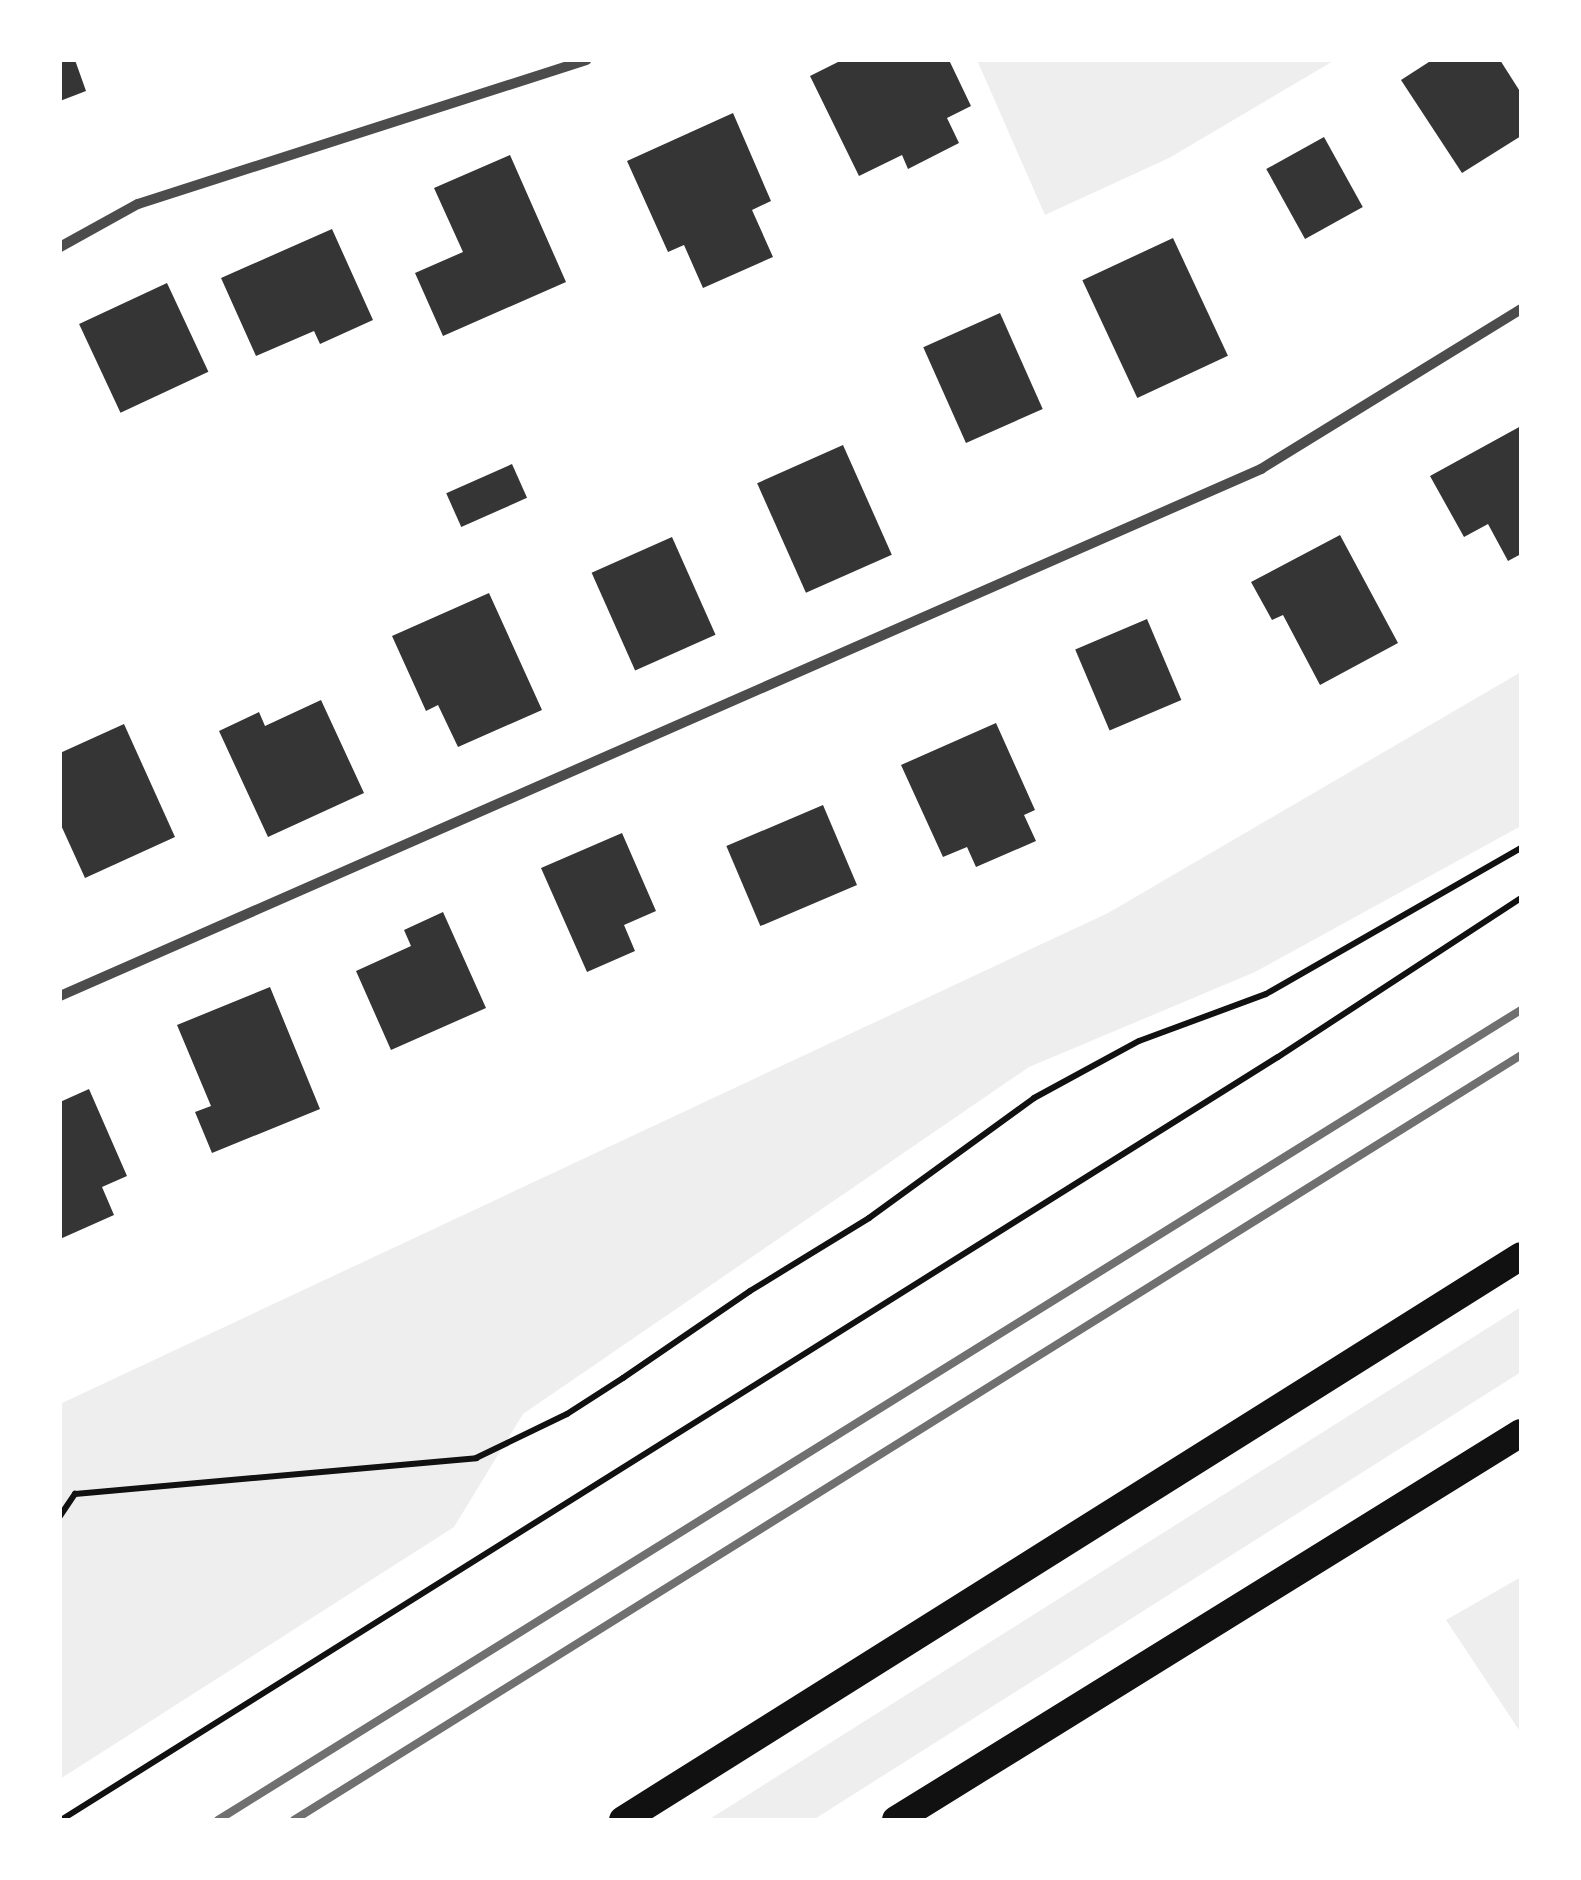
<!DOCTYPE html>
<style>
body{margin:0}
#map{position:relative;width:1581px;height:1880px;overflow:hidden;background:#fff;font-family:Spectral,serif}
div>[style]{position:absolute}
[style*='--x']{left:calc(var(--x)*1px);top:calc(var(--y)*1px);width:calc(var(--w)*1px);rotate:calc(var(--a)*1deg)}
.green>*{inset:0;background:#eee}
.building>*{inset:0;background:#353535;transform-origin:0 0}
.path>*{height:6px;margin:-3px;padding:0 3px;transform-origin:3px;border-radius:3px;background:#111}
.minor>*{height:10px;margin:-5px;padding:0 5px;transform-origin:5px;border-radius:5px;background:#4c4c4c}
.trunk>*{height:28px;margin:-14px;padding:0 14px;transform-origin:14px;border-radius:14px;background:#111}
.rail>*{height:8px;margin:-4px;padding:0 4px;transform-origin:4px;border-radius:4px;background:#707070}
span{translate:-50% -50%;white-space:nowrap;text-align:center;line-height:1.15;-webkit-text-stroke:8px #fff;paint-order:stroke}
.frame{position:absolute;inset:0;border:62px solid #fff;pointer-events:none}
</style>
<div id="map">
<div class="green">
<div style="clip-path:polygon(977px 60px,1335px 60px,1169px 158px,1045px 215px)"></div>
<div style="clip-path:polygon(1521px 672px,1521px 826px,1255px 972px,1029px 1067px,523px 1414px,454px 1527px,60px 1779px,60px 1404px,1108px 913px)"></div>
<div style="clip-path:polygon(1521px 1307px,1521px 1372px,813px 1820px,708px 1820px)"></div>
<div style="clip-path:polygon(1521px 1577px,1521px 1733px,1446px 1620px)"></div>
</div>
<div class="building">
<div style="clip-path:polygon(60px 60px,75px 60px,86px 91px,60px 101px)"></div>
<div style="clip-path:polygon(842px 60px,949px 60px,971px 106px,947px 118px,959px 143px,908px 169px,902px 155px,859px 176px,810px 76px)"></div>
<div style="clip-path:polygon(1432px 60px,1500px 60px,1521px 93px,1521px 136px,1462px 173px,1401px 80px)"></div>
<div style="clip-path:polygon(733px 113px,771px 201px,752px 210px,773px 257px,703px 288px,684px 245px,668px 252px,627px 161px)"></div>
<div style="left:1324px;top:137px;width:80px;height:66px;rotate:61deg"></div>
<div style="clip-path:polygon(510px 155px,566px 282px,443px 336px,415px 273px,463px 252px,434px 188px)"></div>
<div style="clip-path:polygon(332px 229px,373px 320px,320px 344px,314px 331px,256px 356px,221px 278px)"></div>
<div style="left:1173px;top:238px;width:130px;height:100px;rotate:65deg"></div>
<div style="left:167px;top:283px;width:98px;height:97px;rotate:65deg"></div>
<div style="left:1000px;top:313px;width:105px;height:84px;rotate:66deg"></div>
<div style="clip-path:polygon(1521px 426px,1521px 554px,1508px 561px,1488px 524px,1464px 537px,1430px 476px)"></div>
<div style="left:843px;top:445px;width:120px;height:94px;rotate:66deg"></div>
<div style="left:512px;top:464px;width:37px;height:72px;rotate:66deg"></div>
<div style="clip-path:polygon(1340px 535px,1398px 643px,1320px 685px,1283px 615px,1272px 620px,1251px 582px)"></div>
<div style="left:672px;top:537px;width:107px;height:88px;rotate:66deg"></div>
<div style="clip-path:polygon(489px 593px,542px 710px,458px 747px,438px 705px,426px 711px,392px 636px)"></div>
<div style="left:1147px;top:619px;width:88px;height:78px;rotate:67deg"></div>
<div style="clip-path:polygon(321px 700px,364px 793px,268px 837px,219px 731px,259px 712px,265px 726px)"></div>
<div style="clip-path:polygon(996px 723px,1035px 810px,1024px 815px,1036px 841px,976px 867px,967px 847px,943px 857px,901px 765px)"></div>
<div style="clip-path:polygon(124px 724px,175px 837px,85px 878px,60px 823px,60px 753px)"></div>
<div style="left:823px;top:805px;width:87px;height:105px;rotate:67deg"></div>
<div style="clip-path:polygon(622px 833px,656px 911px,624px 925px,635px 951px,587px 972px,541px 868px)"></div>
<div style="clip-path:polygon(443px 912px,486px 1008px,391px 1050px,356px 971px,411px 946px,404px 930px)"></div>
<div style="clip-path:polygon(270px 987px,320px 1109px,212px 1153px,195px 1112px,211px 1106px,177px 1025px)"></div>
<div style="clip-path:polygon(89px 1089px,127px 1176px,102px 1187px,114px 1215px,60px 1239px,60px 1102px)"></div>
</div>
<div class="path">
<div style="--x:60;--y:1516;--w:27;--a:-56"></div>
<div style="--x:75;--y:1494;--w:403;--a:-5.1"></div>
<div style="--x:476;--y:1458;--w:101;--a:-25.8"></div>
<div style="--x:567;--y:1414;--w:67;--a:-32.7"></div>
<div style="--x:623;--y:1378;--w:154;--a:-34.4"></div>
<div style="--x:750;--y:1291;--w:140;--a:-31.5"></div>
<div style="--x:869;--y:1218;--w:204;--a:-36"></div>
<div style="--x:1034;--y:1098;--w:119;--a:-28.5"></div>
<div style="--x:1139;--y:1041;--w:135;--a:-20.3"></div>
<div style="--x:1266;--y:994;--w:294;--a:-29.8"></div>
<div style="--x:61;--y:1820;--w:1436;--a:-32.09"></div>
<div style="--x:1278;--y:1057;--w:290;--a:-33.2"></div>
</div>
<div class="minor">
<div style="--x:60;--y:247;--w:89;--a:-28.9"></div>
<div style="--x:138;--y:204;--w:471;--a:-17.8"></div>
<div style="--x:60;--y:996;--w:1312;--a:-23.69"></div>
<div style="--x:1261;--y:469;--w:305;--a:-31.6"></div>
</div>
<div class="trunk">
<div style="--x:623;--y:1820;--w:1060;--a:-32.13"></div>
<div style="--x:896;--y:1820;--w:735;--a:-31.77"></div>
</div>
<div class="rail">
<div style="--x:218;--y:1820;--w:1534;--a:-31.87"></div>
<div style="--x:294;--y:1820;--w:1446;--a:-31.94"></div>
</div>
<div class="frame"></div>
</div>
